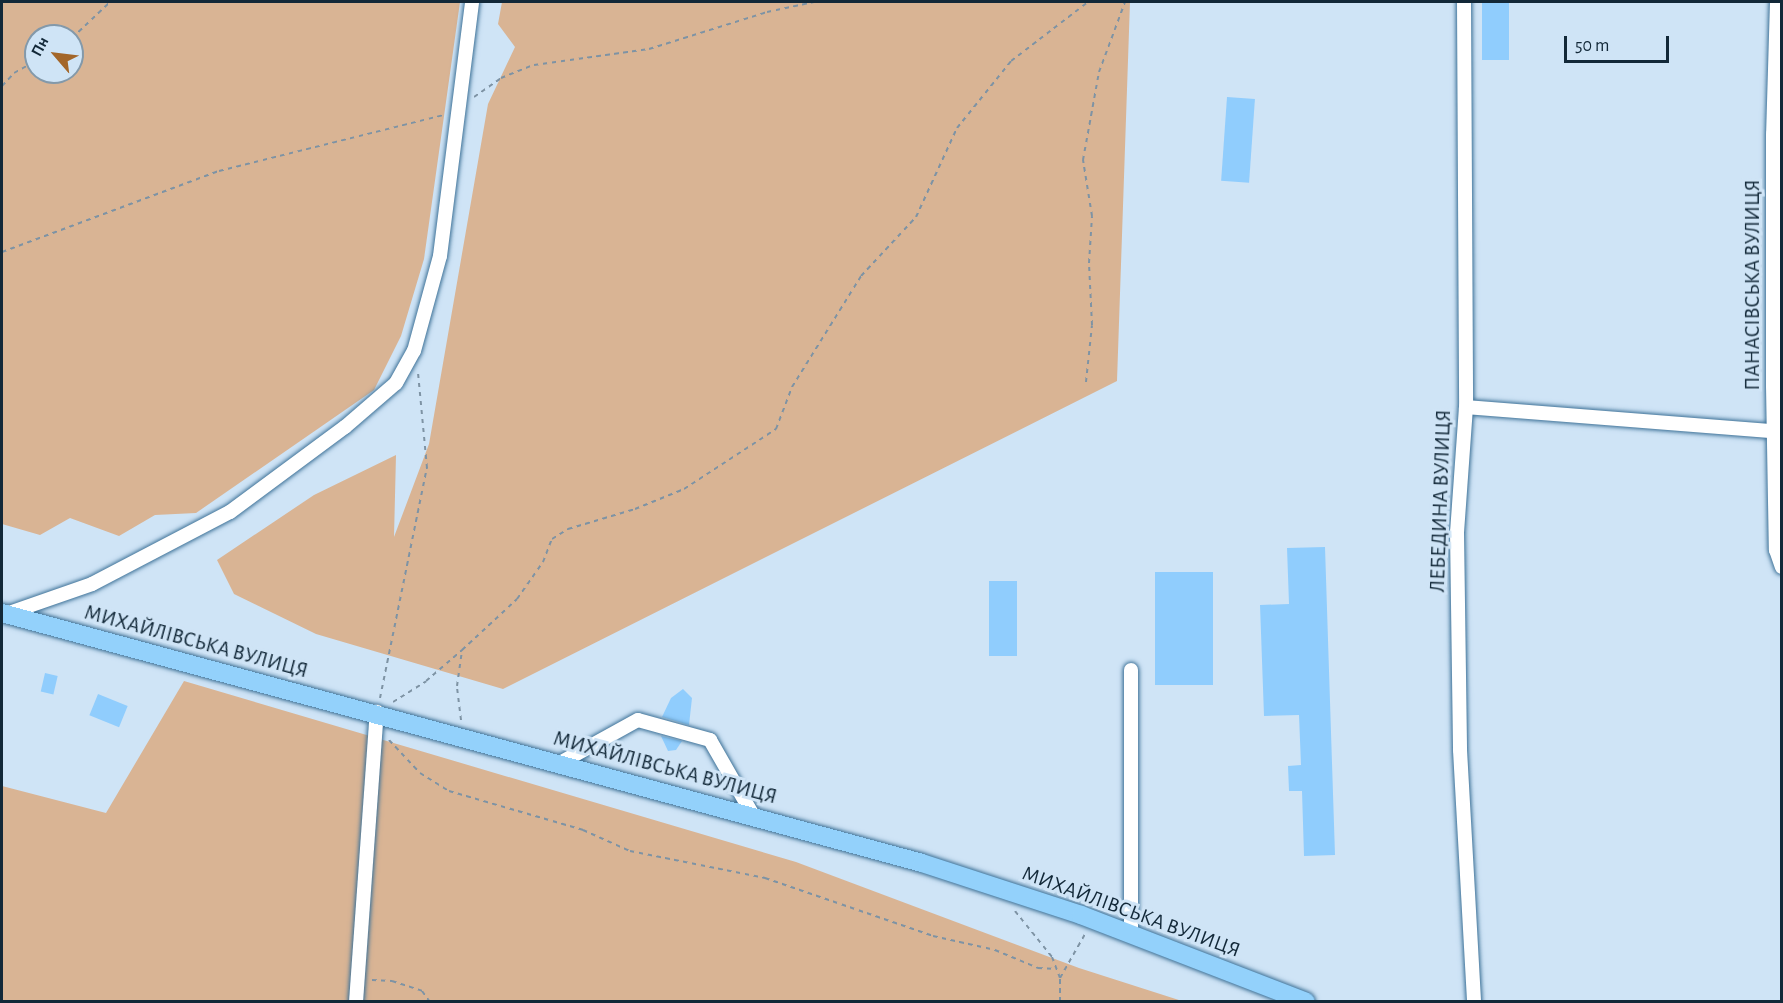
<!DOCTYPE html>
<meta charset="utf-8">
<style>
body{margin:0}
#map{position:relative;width:1783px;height:1003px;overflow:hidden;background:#cfe4f6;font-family:"Alegreya Sans",sans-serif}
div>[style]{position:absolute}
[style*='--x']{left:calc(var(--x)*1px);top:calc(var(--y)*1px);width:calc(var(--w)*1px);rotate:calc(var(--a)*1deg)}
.green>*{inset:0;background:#d9b494}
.building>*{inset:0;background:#90cdfd;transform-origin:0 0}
.path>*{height:2px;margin-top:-1px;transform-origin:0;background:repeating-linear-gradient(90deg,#7e93a4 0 4.5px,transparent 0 9px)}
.roads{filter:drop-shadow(0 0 2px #3e7298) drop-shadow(0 0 2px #3e7298)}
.minor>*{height:14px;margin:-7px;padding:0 7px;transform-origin:7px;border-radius:7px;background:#fff}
.major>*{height:18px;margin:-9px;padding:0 9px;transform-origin:9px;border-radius:9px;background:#93d1fb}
span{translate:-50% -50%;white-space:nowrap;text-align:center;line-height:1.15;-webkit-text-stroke:6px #cfe4f6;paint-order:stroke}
.street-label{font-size:21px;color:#122838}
.frame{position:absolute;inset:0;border:3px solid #122838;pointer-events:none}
.north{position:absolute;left:24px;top:24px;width:60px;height:60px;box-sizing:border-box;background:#cfe4f6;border:2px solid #8399aa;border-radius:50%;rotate:298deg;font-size:16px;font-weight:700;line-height:24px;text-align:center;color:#122838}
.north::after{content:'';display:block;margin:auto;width:21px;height:27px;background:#a36629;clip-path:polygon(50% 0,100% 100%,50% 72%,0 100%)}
.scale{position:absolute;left:1564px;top:36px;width:105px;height:27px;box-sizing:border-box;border:3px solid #122838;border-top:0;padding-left:8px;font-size:18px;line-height:21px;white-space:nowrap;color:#122838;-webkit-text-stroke:4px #cfe4f6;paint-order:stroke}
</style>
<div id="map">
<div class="green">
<div style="clip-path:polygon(evenodd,2px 2px,460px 2px,424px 259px,401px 336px,374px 390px,196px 513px,155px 515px,119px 536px,70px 518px,40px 535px,2px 524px,2px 2px,36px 36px,72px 36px,72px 72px,36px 72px,36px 36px)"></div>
<div style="clip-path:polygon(502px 2px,1130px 2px,1117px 381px,503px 689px,316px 634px,234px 594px,217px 560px,314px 495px,396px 455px,394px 537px,429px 444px,488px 104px,515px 47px,498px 24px)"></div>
<div style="clip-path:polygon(184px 681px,796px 862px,1079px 968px,1182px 1001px,2px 1001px,2px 786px,106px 813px)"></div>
</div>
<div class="building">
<div style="left:1482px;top:2px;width:27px;height:58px"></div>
<div style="left:1227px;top:97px;width:28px;height:84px;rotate:4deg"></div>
<div style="clip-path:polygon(1325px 547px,1335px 855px,1304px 856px,1302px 791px,1289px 791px,1288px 766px,1301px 765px,1299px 715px,1264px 716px,1260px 605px,1289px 604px,1287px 548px)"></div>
<div style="left:1155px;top:572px;width:58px;height:113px"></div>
<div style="left:989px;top:581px;width:28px;height:75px"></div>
<div style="left:45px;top:673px;width:13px;height:19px;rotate:13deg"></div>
<div style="clip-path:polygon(683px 689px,692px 698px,689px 725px,662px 717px,671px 698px)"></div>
<div style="left:98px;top:694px;width:32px;height:23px;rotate:22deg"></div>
<div style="clip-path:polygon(661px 736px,682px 741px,676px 750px,668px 751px)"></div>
</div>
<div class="path">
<div style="--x:72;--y:38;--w:52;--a:-43.5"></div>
<div style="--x:2;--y:86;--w:18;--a:-47"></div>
<div style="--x:14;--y:73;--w:25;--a:-29"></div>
<div style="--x:474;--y:97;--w:33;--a:-35"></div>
<div style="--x:501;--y:78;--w:35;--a:-22"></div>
<div style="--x:534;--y:65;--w:116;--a:-7.9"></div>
<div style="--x:649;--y:49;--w:124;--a:-17.4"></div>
<div style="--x:767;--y:12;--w:48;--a:-12"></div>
<div style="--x:2;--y:252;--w:232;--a:-20.5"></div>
<div style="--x:219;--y:171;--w:231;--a:-14"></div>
<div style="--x:1086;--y:382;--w:57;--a:-84"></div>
<div style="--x:1092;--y:325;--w:62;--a:-92.8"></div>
<div style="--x:1089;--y:263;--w:47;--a:-86.3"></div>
<div style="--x:1092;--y:216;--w:57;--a:-99.1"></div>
<div style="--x:1083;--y:160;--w:89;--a:-79.7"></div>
<div style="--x:1099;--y:72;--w:75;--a:-69.6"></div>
<div style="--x:380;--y:698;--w:235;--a:-78.5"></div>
<div style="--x:427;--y:468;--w:95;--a:-95.4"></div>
<div style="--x:393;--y:702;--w:39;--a:-32"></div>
<div style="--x:426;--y:681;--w:48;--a:-40.7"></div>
<div style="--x:461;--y:720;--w:34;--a:-97"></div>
<div style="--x:457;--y:686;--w:36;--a:-82"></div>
<div style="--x:462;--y:650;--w:75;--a:-42.8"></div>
<div style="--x:517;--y:599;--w:45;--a:-54.9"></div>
<div style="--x:543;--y:562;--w:25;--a:-69"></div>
<div style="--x:552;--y:539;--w:19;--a:-32"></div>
<div style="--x:568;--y:529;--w:70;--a:-16.6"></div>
<div style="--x:635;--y:509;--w:53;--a:-22.2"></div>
<div style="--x:684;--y:489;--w:110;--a:-33.1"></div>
<div style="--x:776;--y:429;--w:45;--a:-69.1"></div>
<div style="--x:792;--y:387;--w:131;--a:-58.1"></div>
<div style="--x:861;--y:276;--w:81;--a:-47"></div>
<div style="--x:916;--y:217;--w:98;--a:-65.3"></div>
<div style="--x:957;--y:128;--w:86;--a:-51.1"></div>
<div style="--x:1011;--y:61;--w:97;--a:-37.5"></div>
<div style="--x:389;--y:740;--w:45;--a:46.8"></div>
<div style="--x:420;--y:773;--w:34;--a:32"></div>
<div style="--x:449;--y:791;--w:140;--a:16.2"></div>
<div style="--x:583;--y:830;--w:51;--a:24.1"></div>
<div style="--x:630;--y:851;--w:138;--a:11.3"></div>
<div style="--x:765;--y:878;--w:178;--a:19"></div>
<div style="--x:933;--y:936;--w:64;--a:12.7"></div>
<div style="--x:995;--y:950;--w:47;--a:22.7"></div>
<div style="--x:1038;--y:968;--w:19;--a:3"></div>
<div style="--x:1015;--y:911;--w:59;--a:51.2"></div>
<div style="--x:1052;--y:957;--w:22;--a:69"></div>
<div style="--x:372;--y:980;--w:20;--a:3"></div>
<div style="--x:392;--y:981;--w:32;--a:18"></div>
<div style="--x:422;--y:991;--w:14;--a:54"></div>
<div style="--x:1060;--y:1002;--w:24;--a:-90"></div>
<div style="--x:1060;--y:978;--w:51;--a:-60.4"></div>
</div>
<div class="roads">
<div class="minor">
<div style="--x:1464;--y:2;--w:405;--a:89.7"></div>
<div style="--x:1466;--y:407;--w:125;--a:94.1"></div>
<div style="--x:1457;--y:532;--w:218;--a:89.2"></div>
<div style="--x:1460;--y:750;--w:252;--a:86.8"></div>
<div style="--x:1777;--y:2;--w:132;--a:91.7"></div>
<div style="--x:1773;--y:134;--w:252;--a:90"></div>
<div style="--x:1773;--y:386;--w:164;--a:89"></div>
<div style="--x:1776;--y:550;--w:18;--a:71"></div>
<div style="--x:1466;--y:407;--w:317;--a:4.5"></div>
<div style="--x:6;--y:614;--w:91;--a:-19.2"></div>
<div style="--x:92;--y:584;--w:156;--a:-27.6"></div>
<div style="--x:230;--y:512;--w:143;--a:-36.5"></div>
<div style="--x:345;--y:427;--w:67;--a:-40.8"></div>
<div style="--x:396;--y:383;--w:37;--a:-61"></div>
<div style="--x:414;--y:351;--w:98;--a:-74.7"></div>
<div style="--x:440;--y:256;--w:256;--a:-82.8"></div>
<div style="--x:560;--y:763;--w:89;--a:-28.9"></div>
<div style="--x:638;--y:720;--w:75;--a:15.5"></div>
<div style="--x:710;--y:740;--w:86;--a:60.2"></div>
<div style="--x:1131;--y:935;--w:265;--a:-90"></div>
<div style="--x:356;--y:1002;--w:291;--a:-85.9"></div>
</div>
<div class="major">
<div style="--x:2;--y:613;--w:953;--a:15.2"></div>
<div style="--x:922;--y:863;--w:167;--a:18.1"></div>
<div style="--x:1081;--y:915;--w:241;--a:21.1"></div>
</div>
</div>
<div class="street-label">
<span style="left:1753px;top:285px;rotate:-90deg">ПАНАСІВСЬКА ВУЛИЦЯ</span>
<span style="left:1441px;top:501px;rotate:-88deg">ЛЕБЕДИНА ВУЛИЦЯ</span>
<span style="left:196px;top:642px;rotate:15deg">МИХАЙЛІВСЬКА ВУЛИЦЯ</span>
<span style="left:665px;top:768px;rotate:15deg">МИХАЙЛІВСЬКА ВУЛИЦЯ</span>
<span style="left:1131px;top:912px;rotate:20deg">МИХАЙЛІВСЬКА ВУЛИЦЯ</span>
</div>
<div class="frame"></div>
<div class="north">Пн</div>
<div class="scale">50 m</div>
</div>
